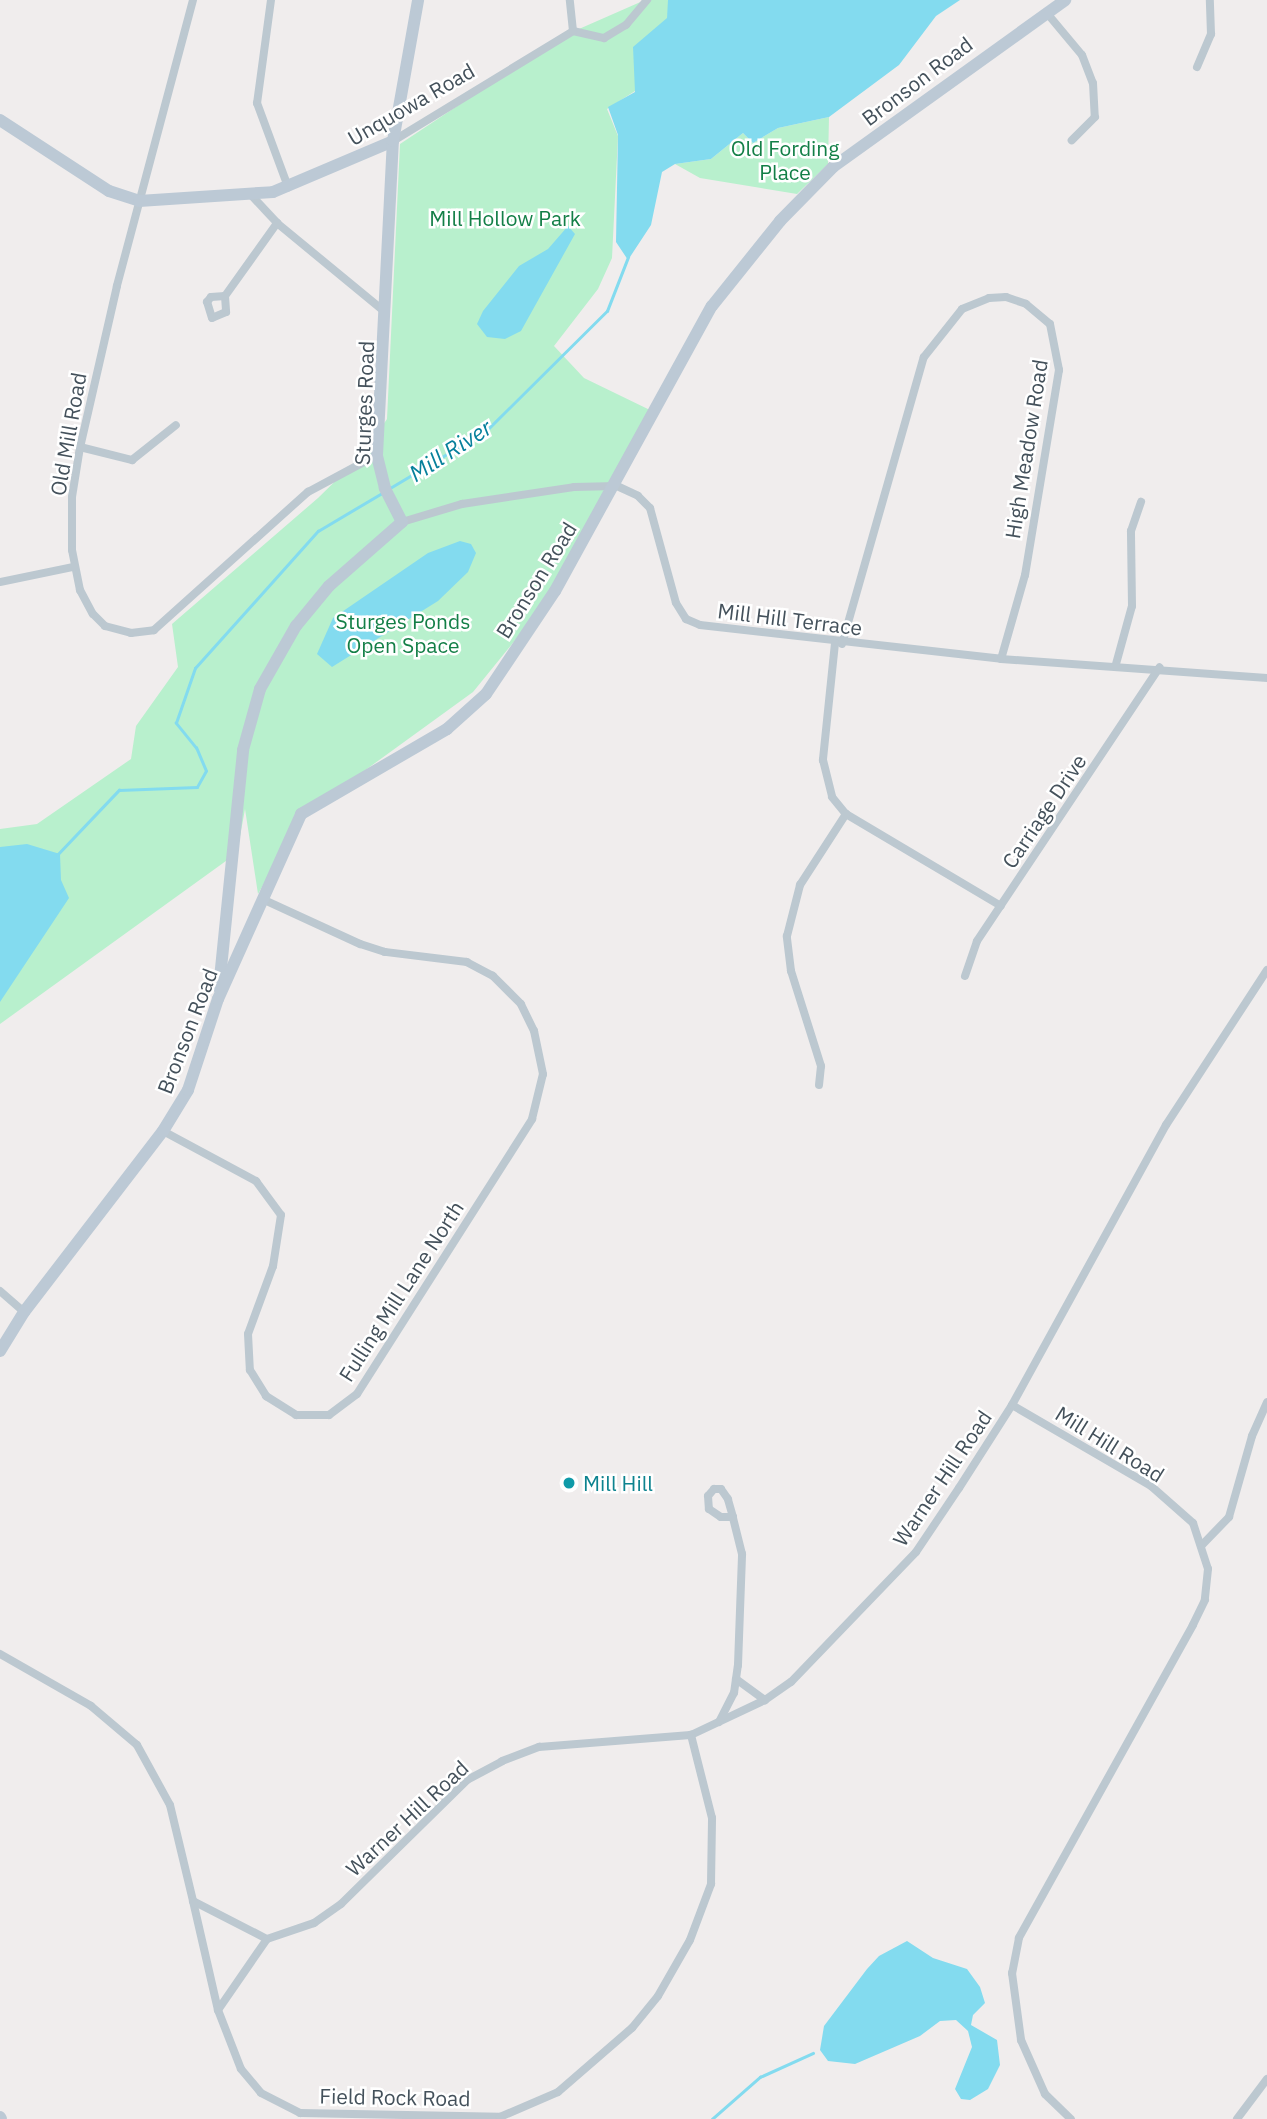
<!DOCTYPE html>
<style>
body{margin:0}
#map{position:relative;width:1267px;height:2119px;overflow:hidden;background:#f0eded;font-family:"IBM Plex Sans",sans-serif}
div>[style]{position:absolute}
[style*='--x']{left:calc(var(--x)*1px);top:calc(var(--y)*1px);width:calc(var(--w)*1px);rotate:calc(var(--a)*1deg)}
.green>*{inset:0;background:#b8f0cd}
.water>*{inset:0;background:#83dbef}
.stream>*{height:2.5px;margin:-1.25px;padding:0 1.25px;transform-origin:1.25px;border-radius:1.25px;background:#83dbef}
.street>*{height:8px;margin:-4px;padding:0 4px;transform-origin:4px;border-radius:4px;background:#bcc8d0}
.secondary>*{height:12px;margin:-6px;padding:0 6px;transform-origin:6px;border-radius:6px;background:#bcc9d5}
.dots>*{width:19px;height:19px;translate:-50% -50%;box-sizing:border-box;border:4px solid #fff;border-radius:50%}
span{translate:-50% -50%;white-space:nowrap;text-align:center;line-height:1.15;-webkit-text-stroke:5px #fff;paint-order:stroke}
.street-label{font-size:21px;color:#44515b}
.park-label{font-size:21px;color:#137f47}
.culture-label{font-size:21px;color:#0d838f}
.left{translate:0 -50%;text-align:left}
.water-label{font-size:23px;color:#07809c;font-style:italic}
</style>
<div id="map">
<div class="green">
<div style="clip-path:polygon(645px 0,670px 0,667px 20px,635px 91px,607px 109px,618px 136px,612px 258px,598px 289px,554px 346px,584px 378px,652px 411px,567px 564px,521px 633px,473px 692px,302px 816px,258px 894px,245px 809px,237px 853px,0 1024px,0 829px,37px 824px,131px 759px,136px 726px,178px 667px,172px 624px,318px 498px,364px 453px,387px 419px,400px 144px,563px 36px)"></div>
<div style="clip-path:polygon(829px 117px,828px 164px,797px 194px,700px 178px,675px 164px,711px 159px,743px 133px,753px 143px,778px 128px)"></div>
</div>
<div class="water">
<div style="clip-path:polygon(668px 0,960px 0,936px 16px,899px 65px,829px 117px,778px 128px,753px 143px,743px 133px,711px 159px,675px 164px,662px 172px,651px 225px,628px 260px,616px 242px,618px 135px,608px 107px,635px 92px,633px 47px,667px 18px)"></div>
<div style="clip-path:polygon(568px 226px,575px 234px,521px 331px,505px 339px,487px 337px,477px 324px,483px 311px,519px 266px,548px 249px)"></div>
<div style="clip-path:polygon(460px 541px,471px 544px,476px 553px,468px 572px,438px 601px,332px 667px,317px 654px,333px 618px,428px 553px)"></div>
<div style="clip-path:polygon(27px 844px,60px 854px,61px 880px,69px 898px,0 1002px,0 847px)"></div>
<div style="clip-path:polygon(907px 1941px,933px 1958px,967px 1969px,980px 1987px,985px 2003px,973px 2015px,971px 2025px,997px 2040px,1000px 2065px,988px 2089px,970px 2100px,961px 2099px,955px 2089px,972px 2047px,968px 2031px,956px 2020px,940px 2021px,920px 2036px,855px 2064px,828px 2061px,820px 2050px,824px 2026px,867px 1969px,879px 1956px)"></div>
</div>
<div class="stream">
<div style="--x:390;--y:488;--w:113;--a:-30.9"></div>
<div style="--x:487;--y:430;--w:169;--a:-44.8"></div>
<div style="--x:607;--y:311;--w:58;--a:-68.7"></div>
<div style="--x:57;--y:855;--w:90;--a:-46.4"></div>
<div style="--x:119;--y:790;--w:78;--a:-2.2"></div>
<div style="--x:197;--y:787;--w:18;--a:-61"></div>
<div style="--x:206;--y:771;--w:25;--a:-113"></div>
<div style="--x:196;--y:748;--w:32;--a:-129"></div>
<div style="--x:176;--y:723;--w:58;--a:-70.9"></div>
<div style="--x:195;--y:668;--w:184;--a:-48.1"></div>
<div style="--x:318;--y:531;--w:74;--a:-30.7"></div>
<div style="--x:712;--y:2119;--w:64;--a:-41.2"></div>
<div style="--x:760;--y:2077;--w:58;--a:-24.4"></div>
</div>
<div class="street">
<div style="--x:193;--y:0;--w:296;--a:104.9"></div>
<div style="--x:117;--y:286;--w:165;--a:102.9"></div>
<div style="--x:80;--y:447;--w:51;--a:99.1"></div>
<div style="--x:72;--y:497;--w:53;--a:90"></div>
<div style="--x:72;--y:550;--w:41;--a:78.7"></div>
<div style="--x:80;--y:590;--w:27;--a:62"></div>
<div style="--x:93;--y:614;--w:17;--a:45"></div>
<div style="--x:105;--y:626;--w:27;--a:15"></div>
<div style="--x:131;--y:633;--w:23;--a:-7"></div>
<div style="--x:154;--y:630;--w:207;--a:-41.9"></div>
<div style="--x:308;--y:492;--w:78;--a:-28.2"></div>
<div style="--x:271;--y:0;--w:104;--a:97.7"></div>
<div style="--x:257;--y:103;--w:90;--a:69.7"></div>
<div style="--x:1046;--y:12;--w:56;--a:50.1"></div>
<div style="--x:1082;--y:55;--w:30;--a:69"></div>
<div style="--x:1093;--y:83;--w:34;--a:87"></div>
<div style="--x:1095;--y:117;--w:33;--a:135"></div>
<div style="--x:573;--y:31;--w:32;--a:13"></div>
<div style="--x:604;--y:38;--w:26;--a:-31"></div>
<div style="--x:626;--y:25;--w:33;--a:-50"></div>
<div style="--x:1197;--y:67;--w:36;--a:-67"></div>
<div style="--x:1211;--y:34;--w:34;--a:-92"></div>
<div style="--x:393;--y:141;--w:211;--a:-31.4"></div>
<div style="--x:573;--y:31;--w:31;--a:-96"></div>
<div style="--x:252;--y:196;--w:37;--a:47"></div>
<div style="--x:277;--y:223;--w:141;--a:39.5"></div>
<div style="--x:225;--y:296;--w:16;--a:86"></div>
<div style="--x:226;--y:312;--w:15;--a:157"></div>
<div style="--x:212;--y:318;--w:17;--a:-107"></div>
<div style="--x:207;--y:302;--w:6;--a:-51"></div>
<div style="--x:211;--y:297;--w:14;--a:-4"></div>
<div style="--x:225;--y:296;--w:90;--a:-54.5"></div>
<div style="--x:80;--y:447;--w:54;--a:14"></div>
<div style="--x:132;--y:460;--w:56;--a:-38.5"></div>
<div style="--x:402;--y:522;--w:63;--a:-16.7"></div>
<div style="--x:462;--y:504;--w:113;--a:-8.6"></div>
<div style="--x:574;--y:487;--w:43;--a:-1.3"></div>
<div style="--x:617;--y:486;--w:23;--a:25"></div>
<div style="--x:638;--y:496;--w:17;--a:45"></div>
<div style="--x:650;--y:508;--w:98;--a:74.7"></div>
<div style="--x:676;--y:603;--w:19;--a:58"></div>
<div style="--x:686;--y:619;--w:15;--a:23"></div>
<div style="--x:700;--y:625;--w:303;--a:6.4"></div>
<div style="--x:1001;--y:659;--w:267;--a:4.1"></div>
<div style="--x:0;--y:582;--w:75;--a:-11.6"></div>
<div style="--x:835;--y:643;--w:118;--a:95.9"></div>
<div style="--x:823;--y:760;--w:38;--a:76"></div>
<div style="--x:832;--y:797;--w:22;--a:51"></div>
<div style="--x:846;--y:814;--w:180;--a:30.7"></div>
<div style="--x:842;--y:644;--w:298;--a:-74.1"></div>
<div style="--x:924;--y:357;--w:61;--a:-51.6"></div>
<div style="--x:962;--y:309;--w:29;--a:-22"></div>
<div style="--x:989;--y:298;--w:17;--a:-3"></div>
<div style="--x:1006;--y:297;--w:21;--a:19"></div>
<div style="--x:1026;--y:304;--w:31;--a:40"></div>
<div style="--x:1050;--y:324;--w:47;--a:78.9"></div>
<div style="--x:1059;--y:370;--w:208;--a:99.4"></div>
<div style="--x:1025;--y:575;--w:87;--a:105.9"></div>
<div style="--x:1116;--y:664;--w:60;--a:-74.6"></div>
<div style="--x:1132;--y:606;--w:75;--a:-90.8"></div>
<div style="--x:1131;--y:531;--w:31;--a:-71"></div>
<div style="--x:965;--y:976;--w:37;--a:-71"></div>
<div style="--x:977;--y:941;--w:329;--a:-56.3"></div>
<div style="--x:819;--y:1085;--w:19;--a:-84"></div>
<div style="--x:821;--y:1066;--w:100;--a:-107.5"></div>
<div style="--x:791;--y:971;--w:35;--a:-97"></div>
<div style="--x:787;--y:936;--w:53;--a:-75.7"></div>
<div style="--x:800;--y:885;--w:85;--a:-57.1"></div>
<div style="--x:163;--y:1131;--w:106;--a:28.3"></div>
<div style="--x:256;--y:1181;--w:42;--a:53.7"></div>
<div style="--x:281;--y:1215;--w:52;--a:98.9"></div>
<div style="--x:273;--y:1266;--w:72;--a:110.2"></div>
<div style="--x:248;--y:1334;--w:36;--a:87"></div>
<div style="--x:250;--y:1370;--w:31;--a:58"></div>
<div style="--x:266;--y:1396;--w:36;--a:32"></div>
<div style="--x:296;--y:1415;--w:33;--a:0"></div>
<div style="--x:329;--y:1415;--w:35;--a:-37"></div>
<div style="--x:357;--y:1394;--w:326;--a:-57.5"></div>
<div style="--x:532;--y:1119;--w:46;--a:-76.3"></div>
<div style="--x:543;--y:1074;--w:44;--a:-101.8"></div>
<div style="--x:534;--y:1031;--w:30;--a:-116"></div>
<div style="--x:521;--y:1004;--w:40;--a:-135"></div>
<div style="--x:493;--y:976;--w:30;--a:-152"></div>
<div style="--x:467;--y:962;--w:83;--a:-173"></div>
<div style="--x:385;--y:952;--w:26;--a:-162"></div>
<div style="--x:360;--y:944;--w:108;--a:-155.3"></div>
<div style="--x:0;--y:1291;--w:32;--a:41"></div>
<div style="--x:1012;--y:1405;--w:161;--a:30.2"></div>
<div style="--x:1151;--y:1486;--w:56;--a:41.4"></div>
<div style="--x:1193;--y:1523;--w:48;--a:71.9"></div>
<div style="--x:1208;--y:1569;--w:31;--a:96"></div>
<div style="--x:1205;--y:1600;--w:28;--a:116"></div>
<div style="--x:1193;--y:1625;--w:358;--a:119.1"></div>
<div style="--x:1019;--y:1938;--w:36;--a:101"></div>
<div style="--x:1012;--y:1973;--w:68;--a:82.3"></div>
<div style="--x:1021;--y:2040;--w:59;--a:66"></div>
<div style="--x:1045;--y:2094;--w:36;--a:44"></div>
<div style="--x:1202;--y:1545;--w:39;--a:-46"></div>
<div style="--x:1229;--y:1517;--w:84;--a:-74.1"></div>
<div style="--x:1252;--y:1436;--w:37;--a:-66"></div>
<div style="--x:0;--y:1654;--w:105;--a:29.7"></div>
<div style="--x:91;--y:1706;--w:60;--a:40.3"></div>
<div style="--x:137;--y:1745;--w:68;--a:61.2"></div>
<div style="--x:170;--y:1805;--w:99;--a:76.5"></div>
<div style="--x:193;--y:1901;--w:83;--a:27.2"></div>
<div style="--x:267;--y:1939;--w:50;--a:-18.8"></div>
<div style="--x:314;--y:1923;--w:33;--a:-35"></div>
<div style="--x:341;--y:1904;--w:177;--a:-44.5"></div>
<div style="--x:467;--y:1780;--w:40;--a:-28"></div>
<div style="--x:502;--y:1761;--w:40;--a:-21"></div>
<div style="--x:539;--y:1747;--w:152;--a:-4.5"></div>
<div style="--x:691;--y:1735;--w:82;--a:-25.3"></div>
<div style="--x:765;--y:1700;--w:32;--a:-35"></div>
<div style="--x:791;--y:1682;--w:180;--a:-46.1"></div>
<div style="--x:916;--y:1552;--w:77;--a:-56.1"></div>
<div style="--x:959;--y:1488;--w:98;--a:-57.4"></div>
<div style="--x:1012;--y:1405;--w:320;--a:-61.2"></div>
<div style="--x:1166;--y:1125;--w:185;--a:-56.9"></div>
<div style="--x:736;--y:1679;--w:36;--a:36"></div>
<div style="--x:719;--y:1722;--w:33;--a:-63"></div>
<div style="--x:734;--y:1693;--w:28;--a:-82"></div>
<div style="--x:738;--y:1665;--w:111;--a:-87.9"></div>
<div style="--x:742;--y:1554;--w:38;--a:-104"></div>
<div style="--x:733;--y:1517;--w:19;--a:-106"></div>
<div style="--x:728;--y:1499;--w:12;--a:-125"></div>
<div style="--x:721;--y:1489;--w:7;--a:180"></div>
<div style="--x:714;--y:1489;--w:9;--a:131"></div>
<div style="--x:708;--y:1496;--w:13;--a:86"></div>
<div style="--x:709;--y:1509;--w:14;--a:34"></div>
<div style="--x:721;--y:1517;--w:12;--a:0"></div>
<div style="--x:193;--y:1901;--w:112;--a:77.1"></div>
<div style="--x:218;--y:2010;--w:63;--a:68.7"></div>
<div style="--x:241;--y:2069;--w:31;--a:50"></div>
<div style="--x:261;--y:2093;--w:44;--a:27.1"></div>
<div style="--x:300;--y:2113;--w:200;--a:1.1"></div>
<div style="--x:500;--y:2117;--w:63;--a:-23.3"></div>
<div style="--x:558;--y:2092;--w:98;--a:-40.9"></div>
<div style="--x:632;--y:2028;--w:41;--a:-50.9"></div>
<div style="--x:658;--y:1996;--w:64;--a:-60.3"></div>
<div style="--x:690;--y:1940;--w:60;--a:-69.4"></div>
<div style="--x:711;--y:1884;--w:66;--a:-89.1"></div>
<div style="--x:712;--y:1818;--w:86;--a:-104.2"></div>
<div style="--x:218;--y:2010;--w:86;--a:-55.4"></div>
<div style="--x:1237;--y:2119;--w:50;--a:-53.1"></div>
</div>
<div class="secondary">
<div style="--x:0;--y:120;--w:130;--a:33.1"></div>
<div style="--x:109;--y:191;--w:32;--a:18"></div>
<div style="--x:139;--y:201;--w:134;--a:-3.8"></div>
<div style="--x:273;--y:192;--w:130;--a:-23"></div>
<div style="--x:219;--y:988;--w:239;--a:-84.2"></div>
<div style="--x:243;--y:750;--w:63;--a:-74.4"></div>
<div style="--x:260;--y:689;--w:73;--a:-60.3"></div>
<div style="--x:296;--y:626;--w:52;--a:-50.5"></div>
<div style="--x:329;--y:586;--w:97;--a:-41.2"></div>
<div style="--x:402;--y:522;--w:38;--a:-117"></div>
<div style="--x:385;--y:488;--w:34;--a:-104"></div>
<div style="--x:377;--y:455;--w:314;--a:-87.1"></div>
<div style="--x:393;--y:141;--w:143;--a:-79.9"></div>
<div style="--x:0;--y:1351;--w:46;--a:-58.4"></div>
<div style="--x:24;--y:1312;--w:228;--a:-52.5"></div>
<div style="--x:163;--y:1131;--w:48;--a:-58.6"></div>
<div style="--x:188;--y:1090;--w:96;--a:-71.8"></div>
<div style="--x:218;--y:999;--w:203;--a:-65.8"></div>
<div style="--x:301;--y:814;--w:169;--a:-30.2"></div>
<div style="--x:447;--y:729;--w:52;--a:-41.9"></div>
<div style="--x:486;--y:694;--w:124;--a:-56.2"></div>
<div style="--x:555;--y:591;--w:325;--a:-61.2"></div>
<div style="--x:712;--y:306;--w:109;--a:-51.3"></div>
<div style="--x:780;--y:221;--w:76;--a:-45.5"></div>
<div style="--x:833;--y:167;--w:286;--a:-35.7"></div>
<div style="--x:0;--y:2117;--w:2;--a:63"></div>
</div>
<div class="dots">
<div style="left:569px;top:1483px;background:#0f9aa8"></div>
</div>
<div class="street-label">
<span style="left:917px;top:81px;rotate:-37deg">Bronson Road</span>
<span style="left:411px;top:104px;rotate:-30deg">Unquowa Road</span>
<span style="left:364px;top:403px;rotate:-88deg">Sturges Road</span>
<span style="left:68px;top:434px;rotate:-80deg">Old Mill Road</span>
<span style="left:1026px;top:449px;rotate:-81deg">High Meadow Road</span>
<span style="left:536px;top:580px;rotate:-58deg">Bronson Road</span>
<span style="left:790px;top:619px;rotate:7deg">Mill Hill Terrace</span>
<span style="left:1044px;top:811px;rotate:-56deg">Carriage Drive</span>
<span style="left:187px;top:1031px;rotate:-69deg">Bronson Road</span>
<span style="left:401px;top:1291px;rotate:-57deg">Fulling Mill Lane North</span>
<span style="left:1110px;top:1444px;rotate:32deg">Mill Hill Road</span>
<span style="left:942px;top:1478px;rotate:-56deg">Warner Hill Road</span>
<span style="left:407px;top:1818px;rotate:-43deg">Warner Hill Road</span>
<span style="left:395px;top:2097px;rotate:1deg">Field Rock Road</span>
</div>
<div class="park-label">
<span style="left:785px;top:160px">Old Fording<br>Place</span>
<span style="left:505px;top:218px">Mill Hollow Park</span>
<span style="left:403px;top:633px">Sturges Ponds<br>Open Space</span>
</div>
<div class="culture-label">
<span class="left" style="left:583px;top:1483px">Mill Hill</span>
</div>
<div class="water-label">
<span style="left:450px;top:450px;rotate:-33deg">Mill River</span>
</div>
</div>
